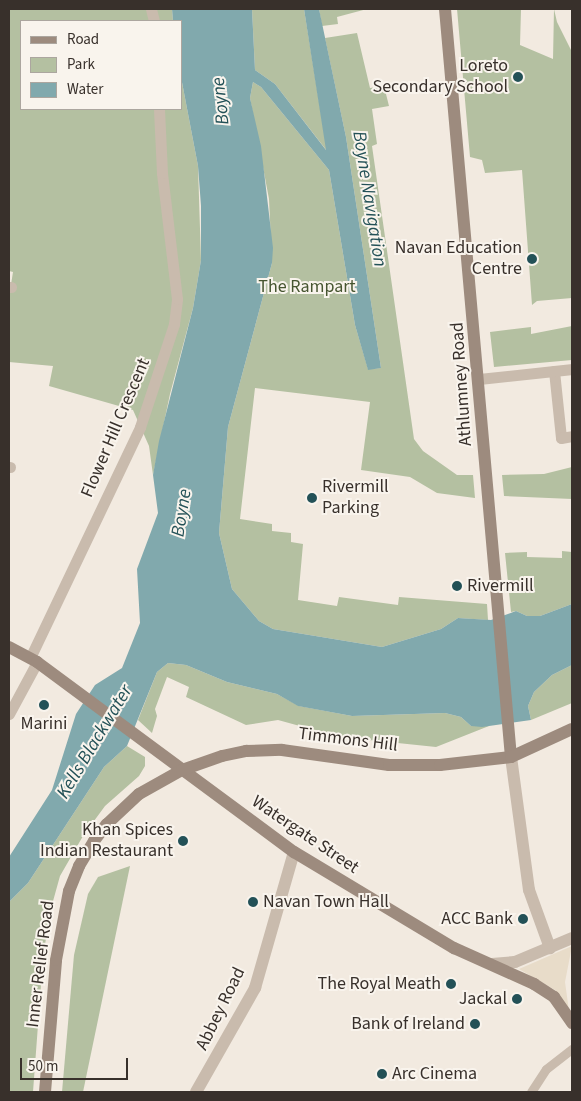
<!DOCTYPE html>
<style>
body{margin:0}
#map{position:relative;width:581px;height:1101px;overflow:hidden;background:#f2eae0;font-family:"Source Sans 3",sans-serif}
div>[style]{position:absolute}
[style*='--x']{left:calc(var(--x)*1px);top:calc(var(--y)*1px);width:calc(var(--w)*1px);rotate:calc(var(--a)*1deg)}
.green>*{inset:0;background:#b4c0a1}
.plaza>*{inset:0;background:#e8dcc9}
.water>*{inset:0;background:#81a9ad}
.pedestrian>*{height:9px;margin:-4.5px;padding:0 4.5px;transform-origin:4.5px;border-radius:4.5px;background:#c9bbad}
.minor>*{height:11px;margin:-5.5px;padding:0 5.5px;transform-origin:5.5px;border-radius:5.5px;background:#c9bbad}
.tertiary>*{height:12px;margin:-6px;padding:0 6px;transform-origin:6px;border-radius:6px;background:#c9bbad}
.secondary>*{height:12px;margin:-6px;padding:0 6px;transform-origin:6px;border-radius:6px;background:#9d8b7e}
.dots>*{width:14px;height:14px;translate:-50% -50%;box-sizing:border-box;border:2px solid #f9f4ed;border-radius:50%}
span{translate:-50% -50%;white-space:nowrap;text-align:center;line-height:1.15;-webkit-text-stroke:4px #f9f4ed;paint-order:stroke}
.poi-label{font-size:18px;color:#38302b}
.right{translate:-100% -50%;text-align:right}
.left{translate:0 -50%;text-align:left}
.park-label{font-size:18px;color:#465530}
.street-label{font-size:18px;color:#38302b}
.water-label{font-size:19px;color:#235157;font-style:italic}
.frame{position:absolute;inset:0;border:10px solid #38302b;pointer-events:none}
.legend{position:absolute;left:20px;top:20px;width:162px;height:90px;box-sizing:border-box;background:#f9f4ed;border:1px solid #aca69f;margin:0;padding:6px 9px;list-style:none;font-size:15px;color:#38302b}
.legend li{display:flex;align-items:center;gap:10px;height:25px}
.legend b{width:25px;border:1px solid #aca69f}
.scale{position:absolute;left:20px;top:1058px;width:108px;height:22px;box-sizing:border-box;border:2px solid #38302b;border-top:0;padding-left:6px;font-size:15px;line-height:18px;white-space:nowrap;color:#38302b;-webkit-text-stroke:4px #f9f4ed;paint-order:stroke}
</style>
<div id="map">
<div class="green">
<div style="clip-path:polygon(9px 9px,172px 9px,173px 21px,21px 21px,21px 109px,181px 109px,181px 77px,198px 166px,201px 260px,193px 308px,170px 394px,153px 475px,149px 446px,133px 410px,49px 386px,53px 366px,9px 362px,9px 297px,13px 272px,9px 271px)"></div>
<div style="clip-path:polygon(252px 9px,304px 9px,327px 151px,275px 84px,255px 70px)"></div>
<div style="clip-path:polygon(319px 9px,367px 9px,337px 17px,338px 24px,322px 26px)"></div>
<div style="clip-path:polygon(457px 9px,521px 9px,520px 45px,553px 59px,554px 9px,557px 22px,572px 52px,572px 298px,537px 301px,532px 305px,522px 170px,485px 173px,482px 160px,470px 157px)"></div>
<div style="clip-path:polygon(357px 33px,370px 88px,384px 86px,389px 106px,372px 109px,377px 144px,372px 146px,414px 439px,423px 451px,457px 475px,473px 475px,475px 498px,437px 493px,410px 477px,361px 470px,370px 402px,255px 388px,240px 519px,272px 524px,272px 531px,291px 533px,291px 542px,303px 544px,298px 600px,337px 606px,339px 597px,398px 605px,399px 597px,487px 604px,488px 620px,458px 618px,441px 629px,382px 647px,273px 629px,259px 621px,232px 589px,219px 533px,228px 427px,272px 263px,269px 199px,250px 98px,253px 82px,261px 87px,329px 170px,355px 325px,368px 369px,381px 368px,346px 137px,325px 38px)"></div>
<div style="clip-path:polygon(572px 326px,572px 360px,494px 367px,490px 332px,531px 327px,531px 334px)"></div>
<div style="clip-path:polygon(572px 467px,572px 499px,504px 496px,502px 475px,544px 474px)"></div>
<div style="clip-path:polygon(562px 551px,572px 552px,572px 604px,540px 616px,527px 616px,516px 611px,511px 612px,505px 553px,527px 552px,527px 557px,562px 558px)"></div>
<div style="clip-path:polygon(168px 663px,186px 665px,227px 682px,277px 694px,299px 706px,352px 716px,445px 713px,461px 717px,471px 726px,489px 726px,436px 747px,340px 737px,278px 720px,246px 725px,186px 697px,189px 687px,167px 677px,155px 709px,157px 716px,152px 733px,138px 720px,157px 672px)"></div>
<div style="clip-path:polygon(572px 665px,572px 703px,531px 720px,528px 706px,534px 692px,552px 675px)"></div>
<div style="clip-path:polygon(127px 746px,145px 757px,145px 766px,139px 776px,105px 806px,83px 836px,60px 876px,50px 912px,43px 958px,33px 1092px,9px 1092px,9px 902px,28px 883px,104px 767px)"></div>
<div style="clip-path:polygon(130px 866px,83px 1092px,62px 1092px,74px 955px,88px 894px,98px 877px)"></div>
</div>
<div class="plaza">
<div style="clip-path:polygon(572px 946px,565px 982px,569px 1011px,555px 990px,519px 969px)"></div>
</div>
<div class="water">
<div style="clip-path:polygon(172px 9px,252px 9px,255px 70px,275px 84px,326px 150px,304px 9px,319px 9px,346px 137px,381px 368px,368px 370px,355px 325px,329px 170px,261px 87px,253px 82px,250px 98px,261px 146px,273px 248px,272px 263px,228px 427px,219px 533px,232px 589px,259px 621px,273px 629px,382px 647px,441px 629px,458px 618px,491px 620px,516px 611px,527px 616px,540px 616px,572px 604px,572px 665px,552px 675px,534px 692px,528px 706px,531px 720px,482px 727px,471px 726px,461px 717px,445px 713px,352px 716px,298px 706px,277px 694px,227px 682px,186px 665px,168px 663px,157px 672px,127px 746px,104px 767px,28px 883px,9px 902px,9px 857px,52px 790px,76px 714px,95px 685px,122px 668px,140px 623px,137px 569px,158px 513px,153px 475px,159px 441px,193px 308px,201px 260px,201px 206px,198px 166px,181px 77px,181px 21px,173px 21px)"></div>
</div>
<div class="pedestrian">
<div style="--x:531;--y:1092;--w:27;--a:-57"></div>
<div style="--x:546;--y:1069;--w:33;--a:-38"></div>
</div>
<div class="minor">
<div style="--x:151;--y:9;--w:12;--a:76"></div>
<div style="--x:9;--y:287;--w:2;--a:0"></div>
<div style="--x:554;--y:371;--w:67;--a:84"></div>
<div style="--x:561;--y:438;--w:11;--a:-10"></div>
<div style="--x:479;--y:379;--w:94;--a:-6.1"></div>
<div style="--x:9;--y:467;--w:1;--a:0"></div>
<div style="--x:30;--y:658;--w:256;--a:-64.5"></div>
<div style="--x:140;--y:427;--w:108;--a:-71.7"></div>
<div style="--x:174;--y:324;--w:25;--a:-83"></div>
<div style="--x:177;--y:299;--w:127;--a:-96.8"></div>
<div style="--x:162;--y:173;--w:64;--a:-92.7"></div>
<div style="--x:9;--y:714;--w:59;--a:-61.7"></div>
</div>
<div class="tertiary">
<div style="--x:511;--y:757;--w:134;--a:82.3"></div>
<div style="--x:529;--y:890;--w:62;--a:70.1"></div>
<div style="--x:492;--y:964;--w:23;--a:-5"></div>
<div style="--x:515;--y:962;--w:62;--a:-22.8"></div>
<div style="--x:196;--y:1092;--w:120;--a:-60.4"></div>
<div style="--x:255;--y:988;--w:141;--a:-74"></div>
</div>
<div class="secondary">
<div style="--x:445;--y:9;--w:751;--a:84.96"></div>
<div style="--x:9;--y:647;--w:32;--a:28"></div>
<div style="--x:37;--y:662;--w:320;--a:36.5"></div>
<div style="--x:294;--y:852;--w:187;--a:31"></div>
<div style="--x:454;--y:948;--w:88;--a:24.2"></div>
<div style="--x:534;--y:984;--w:24;--a:33"></div>
<div style="--x:554;--y:997;--w:32;--a:55"></div>
<div style="--x:45;--y:1092;--w:132;--a:-85.2"></div>
<div style="--x:56;--y:960;--w:70;--a:-79.3"></div>
<div style="--x:69;--y:891;--w:27;--a:-68"></div>
<div style="--x:79;--y:866;--w:29;--a:-59"></div>
<div style="--x:94;--y:841;--w:21;--a:-53"></div>
<div style="--x:107;--y:824;--w:44;--a:-43.2"></div>
<div style="--x:139;--y:794;--w:49;--a:-29.2"></div>
<div style="--x:182;--y:770;--w:42;--a:-19.3"></div>
<div style="--x:222;--y:756;--w:25;--a:-12"></div>
<div style="--x:246;--y:751;--w:36;--a:-2"></div>
<div style="--x:282;--y:750;--w:108;--a:8"></div>
<div style="--x:389;--y:765;--w:51;--a:0"></div>
<div style="--x:440;--y:765;--w:71;--a:-6.4"></div>
<div style="--x:511;--y:757;--w:67;--a:-24.7"></div>
</div>
<div class="dots">
<div style="left:518px;top:77px;background:#235157"></div>
<div style="left:532px;top:259px;background:#235157"></div>
<div style="left:312px;top:498px;background:#235157"></div>
<div style="left:457px;top:586px;background:#235157"></div>
<div style="left:44px;top:705px;background:#235157"></div>
<div style="left:183px;top:841px;background:#235157"></div>
<div style="left:253px;top:902px;background:#235157"></div>
<div style="left:523px;top:919px;background:#235157"></div>
<div style="left:451px;top:984px;background:#235157"></div>
<div style="left:517px;top:999px;background:#235157"></div>
<div style="left:475px;top:1024px;background:#235157"></div>
<div style="left:382px;top:1074px;background:#235157"></div>
</div>
<div class="poi-label">
<span class="right" style="left:508px;top:77px">Loreto<br>Secondary School</span>
<span class="right" style="left:522px;top:259px">Navan Education<br>Centre</span>
<span class="left" style="left:322px;top:498px">Rivermill<br>Parking</span>
<span class="left" style="left:467px;top:586px">Rivermill</span>
<span style="left:44px;top:724px">Marini</span>
<span class="right" style="left:173px;top:841px">Khan Spices<br>Indian Restaurant</span>
<span class="left" style="left:263px;top:902px">Navan Town Hall</span>
<span class="right" style="left:513px;top:919px">ACC Bank</span>
<span class="right" style="left:441px;top:984px">The Royal Meath</span>
<span class="right" style="left:507px;top:999px">Jackal</span>
<span class="right" style="left:465px;top:1024px">Bank of Ireland</span>
<span class="left" style="left:392px;top:1074px">Arc Cinema</span>
</div>
<div class="park-label">
<span style="left:307px;top:287px">The Rampart</span>
</div>
<div class="street-label">
<span style="left:462px;top:384px;rotate:-94deg">Athlumney Road</span>
<span style="left:116px;top:428px;rotate:-67deg">Flower Hill Crescent</span>
<span style="left:348px;top:740px;rotate:7deg">Timmons Hill</span>
<span style="left:305px;top:835px;rotate:34deg">Watergate Street</span>
<span style="left:41px;top:964px;rotate:-83deg">Inner Relief Road</span>
<span style="left:221px;top:1009px;rotate:-64deg">Abbey Road</span>
</div>
<div class="water-label">
<span style="left:221px;top:101px;rotate:-96deg">Boyne</span>
<span style="left:369px;top:199px;rotate:81deg">Boyne Navigation</span>
<span style="left:182px;top:513px;rotate:-81deg">Boyne</span>
<span style="left:95px;top:742px;rotate:-59deg">Kells Blackwater</span>
</div>
<div class="frame"></div>
<ul class="legend">
<li><b style="height:6px;background:#9d8b7e"></b>Road</li>
<li><b style="height:14px;background:#b4c0a1"></b>Park</li>
<li><b style="height:14px;background:#81a9ad"></b>Water</li>
</ul>
<div class="scale">50 m</div>
</div>
